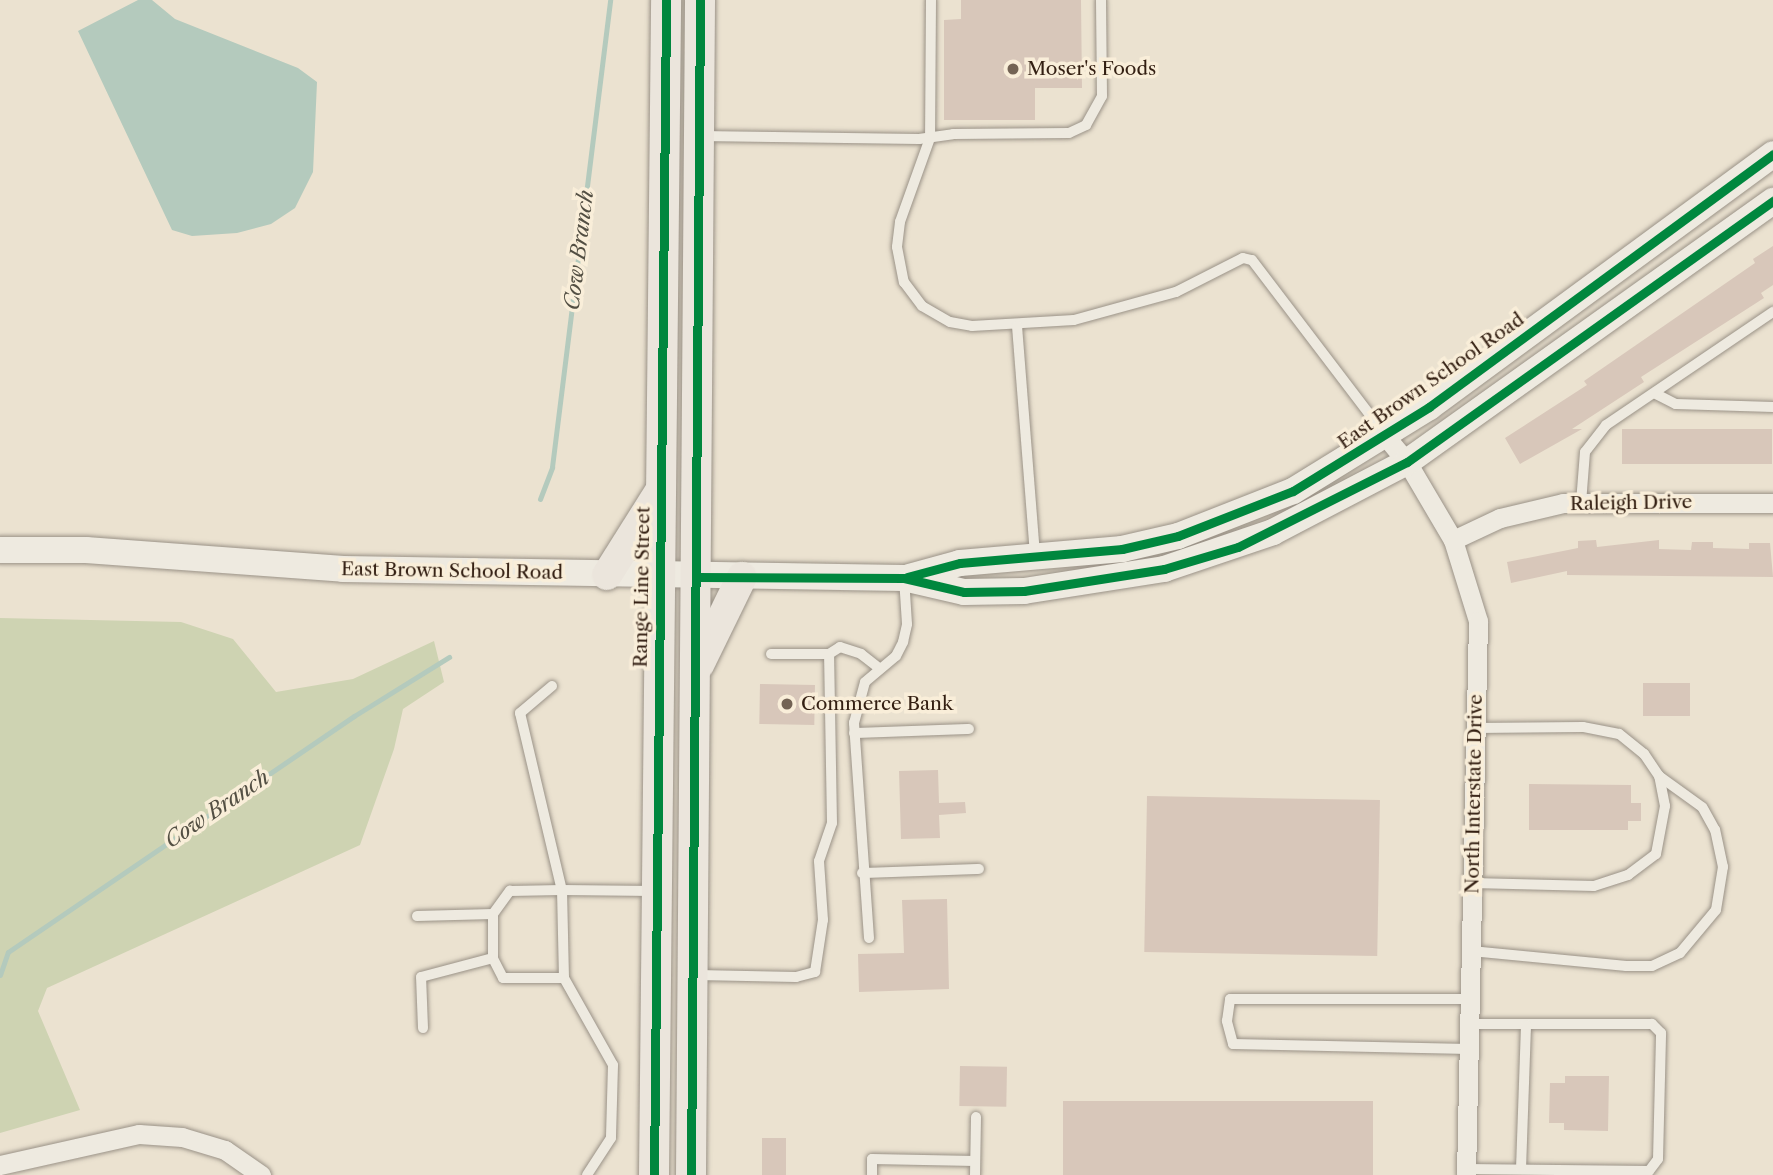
<!DOCTYPE html>
<style>
body{margin:0}
#map{position:relative;width:1773px;height:1175px;overflow:hidden;background:#ebe2d0;font-family:"Libre Caslon Text",serif}
div>[style]{position:absolute}
[style*='--x']{left:calc(var(--x)*1px);top:calc(var(--y)*1px);width:calc(var(--w)*1px);rotate:calc(var(--a)*1deg)}
.green>*{inset:0;background:#ced3b2}
.water>*{inset:0;background:#b4cabd}
.stream>*{height:5px;margin:-2.5px;padding:0 2.5px;transform-origin:2.5px;border-radius:2.5px;background:#b4cabd}
.building>*{inset:0;background:#d8c7ba;transform-origin:0 0}
.roads{filter:drop-shadow(0 0 2px #9a9287) drop-shadow(0 0 2px #9a9287)}
.lane>*{height:10px;margin:-5px;padding:0 5px;transform-origin:5px;border-radius:5px;background:#eeeae0}
.street>*{height:19px;margin:-9.5px;padding:0 9.5px;transform-origin:9.5px;border-radius:9.5px;background:#eeeae0}
.secondary>*{height:26px;margin:-13px;padding:0 13px;transform-origin:13px;border-radius:13px;background:#eeeae0}
.primary>*{height:30px;margin:-15px;padding:0 15px;transform-origin:15px;border-radius:15px;background:#ebe5dc}
.cycleway>*{height:9px;margin:-4.5px;padding:0 4.5px;transform-origin:4.5px;border-radius:4.5px;background:#00873e}
.dots>*{width:19px;height:19px;translate:-50% -50%;box-sizing:border-box;border:4px solid #f9eed9;border-radius:50%}
span{translate:-50% -50%;white-space:nowrap;text-align:center;line-height:1.15;-webkit-text-stroke:7px #f9eed9;paint-order:stroke}
.poi-label{font-size:19px;color:#331f12}
.left{translate:0 -50%;text-align:left}
.street-label{font-size:19px;color:#331f12}
.water-label{font-size:21px;color:#534f43;font-style:italic}
</style>
<div id="map">
<div class="green">
<div style="clip-path:polygon(0 618px,181px 622px,233px 639px,276px 692px,353px 679px,434px 641px,444px 682px,403px 709px,394px 749px,360px 845px,47px 988px,38px 1011px,80px 1110px,0 1133px)"></div>
</div>
<div class="water">
<div style="clip-path:polygon(138px 0,152px 0,175px 19px,298px 68px,317px 82px,313px 172px,295px 208px,271px 224px,237px 233px,192px 236px,172px 230px,78px 31px)"></div>
</div>
<div class="stream">
<div style="--x:540;--y:499;--w:34;--a:-69"></div>
<div style="--x:552;--y:467;--w:471;--a:-82.9"></div>
<div style="--x:0;--y:975;--w:24;--a:-71"></div>
<div style="--x:8;--y:952;--w:419;--a:-34.3"></div>
<div style="--x:354;--y:716;--w:112;--a:-31.8"></div>
</div>
<div class="building">
<div style="clip-path:polygon(961px 0,1081px 0,1082px 88px,1035px 88px,1035px 120px,944px 120px,944px 20px,961px 19px)"></div>
<div style="clip-path:polygon(1773px 246px,1773px 285px,1761px 293px,1764px 298px,1641px 377px,1644px 382px,1572px 429px,1582px 429px,1520px 464px,1505px 438px,1587px 385px,1584px 381px,1755px 263px,1753px 259px)"></div>
<div style="left:1622px;top:429px;width:150px;height:35px"></div>
<div style="clip-path:polygon(1596px 540px,1597px 547px,1659px 540px,1659px 549px,1691px 550px,1692px 542px,1713px 542px,1713px 548px,1749px 549px,1749px 543px,1770px 543px,1773px 577px,1567px 575px,1567px 571px,1511px 583px,1507px 562px,1578px 548px,1578px 541px)"></div>
<div style="left:1643px;top:683px;width:47px;height:33px"></div>
<div style="left:760px;top:684px;width:55px;height:40px;rotate:1deg"></div>
<div style="clip-path:polygon(938px 770px,939px 803px,965px 802px,966px 813px,939px 815px,940px 838px,901px 839px,899px 771px)"></div>
<div style="clip-path:polygon(1529px 784px,1631px 785px,1631px 803px,1641px 803px,1641px 821px,1628px 821px,1628px 830px,1529px 830px)"></div>
<div style="left:1147px;top:796px;width:233px;height:156px;rotate:1deg"></div>
<div style="clip-path:polygon(947px 899px,949px 989px,859px 992px,858px 954px,904px 953px,902px 900px)"></div>
<div style="left:960px;top:1066px;width:47px;height:40px;rotate:1deg"></div>
<div style="clip-path:polygon(1565px 1076px,1609px 1076px,1608px 1131px,1564px 1130px,1564px 1123px,1549px 1123px,1550px 1083px,1565px 1083px)"></div>
<div style="left:1063px;top:1101px;width:310px;height:74px"></div>
<div style="left:762px;top:1138px;width:24px;height:37px"></div>
</div>
<div class="roads">
<div class="lane">
<div style="--x:931;--y:0;--w:138;--a:90.4"></div>
<div style="--x:930;--y:138;--w:89;--a:109.7"></div>
<div style="--x:900;--y:222;--w:25;--a:97"></div>
<div style="--x:897;--y:247;--w:36;--a:79"></div>
<div style="--x:904;--y:282;--w:30;--a:53"></div>
<div style="--x:922;--y:306;--w:32;--a:30"></div>
<div style="--x:950;--y:322;--w:22;--a:10"></div>
<div style="--x:972;--y:326;--w:102;--a:-3.4"></div>
<div style="--x:1074;--y:320;--w:106;--a:-15.4"></div>
<div style="--x:1176;--y:292;--w:75;--a:-26.9"></div>
<div style="--x:1243;--y:258;--w:9;--a:13"></div>
<div style="--x:1252;--y:260;--w:218;--a:52.7"></div>
<div style="--x:700;--y:136;--w:219;--a:0.8"></div>
<div style="--x:919;--y:139;--w:34;--a:-8"></div>
<div style="--x:953;--y:134;--w:116;--a:-0.5"></div>
<div style="--x:1069;--y:133;--w:19;--a:-25"></div>
<div style="--x:1086;--y:125;--w:33;--a:-61"></div>
<div style="--x:1102;--y:96;--w:96;--a:-90.6"></div>
<div style="--x:1017;--y:326;--w:231;--a:85.5"></div>
<div style="--x:1656;--y:394;--w:22;--a:27"></div>
<div style="--x:1676;--y:404;--w:97;--a:1.8"></div>
<div style="--x:1581;--y:503;--w:51;--a:-85.5"></div>
<div style="--x:1585;--y:452;--w:34;--a:-52"></div>
<div style="--x:1606;--y:425;--w:202;--a:-34.1"></div>
<div style="--x:771;--y:654;--w:58;--a:0"></div>
<div style="--x:552;--y:686;--w:42;--a:139.8"></div>
<div style="--x:520;--y:713;--w:182;--a:76.7"></div>
<div style="--x:562;--y:890;--w:91;--a:0.6"></div>
<div style="--x:854;--y:733;--w:115;--a:-2"></div>
<div style="--x:862;--y:873;--w:117;--a:-2"></div>
<div style="--x:1472;--y:883;--w:122;--a:1.4"></div>
<div style="--x:1594;--y:886;--w:36;--a:-18"></div>
<div style="--x:1628;--y:875;--w:35;--a:-37"></div>
<div style="--x:1656;--y:854;--w:49;--a:-79.4"></div>
<div style="--x:1665;--y:806;--w:31;--a:-101"></div>
<div style="--x:1659;--y:776;--w:27;--a:-124"></div>
<div style="--x:1644;--y:754;--w:32;--a:-141"></div>
<div style="--x:1619;--y:734;--w:37;--a:-169"></div>
<div style="--x:1583;--y:727;--w:108;--a:179.5"></div>
<div style="--x:417;--y:916;--w:76;--a:-1.5"></div>
<div style="--x:869;--y:938;--w:216;--a:-94"></div>
<div style="--x:854;--y:723;--w:42;--a:-75"></div>
<div style="--x:865;--y:682;--w:40;--a:-40"></div>
<div style="--x:896;--y:656;--w:16;--a:-63"></div>
<div style="--x:903;--y:642;--w:18;--a:-77"></div>
<div style="--x:907;--y:624;--w:46;--a:-93.7"></div>
<div style="--x:1471;--y:951;--w:156;--a:5.5"></div>
<div style="--x:1626;--y:966;--w:26;--a:0"></div>
<div style="--x:1652;--y:966;--w:31;--a:-25"></div>
<div style="--x:1680;--y:953;--w:56;--a:-50.1"></div>
<div style="--x:1716;--y:910;--w:44;--a:-80.8"></div>
<div style="--x:1723;--y:867;--w:38;--a:-102"></div>
<div style="--x:1715;--y:830;--w:26;--a:-119"></div>
<div style="--x:1702;--y:807;--w:53;--a:-144.2"></div>
<div style="--x:697;--y:975;--w:99;--a:1.2"></div>
<div style="--x:796;--y:977;--w:20;--a:-15"></div>
<div style="--x:815;--y:972;--w:53;--a:-81.3"></div>
<div style="--x:823;--y:920;--w:59;--a:-93.9"></div>
<div style="--x:819;--y:861;--w:40;--a:-71.1"></div>
<div style="--x:832;--y:823;--w:169;--a:-91"></div>
<div style="--x:829;--y:654;--w:13;--a:-32"></div>
<div style="--x:840;--y:647;--w:22;--a:18"></div>
<div style="--x:861;--y:654;--w:23;--a:38"></div>
<div style="--x:564;--y:978;--w:61;--a:180"></div>
<div style="--x:503;--y:978;--w:22;--a:-117"></div>
<div style="--x:493;--y:958;--w:44;--a:-90"></div>
<div style="--x:493;--y:914;--w:29;--a:-54"></div>
<div style="--x:510;--y:891;--w:52;--a:-1.1"></div>
<div style="--x:562;--y:890;--w:88;--a:88.7"></div>
<div style="--x:564;--y:978;--w:100;--a:60.6"></div>
<div style="--x:613;--y:1065;--w:73;--a:91.6"></div>
<div style="--x:611;--y:1138;--w:44;--a:123"></div>
<div style="--x:423;--y:1028;--w:51;--a:-92.2"></div>
<div style="--x:421;--y:977;--w:74;--a:-14.8"></div>
<div style="--x:1469;--y:1049;--w:236;--a:-178.8"></div>
<div style="--x:1233;--y:1044;--w:24;--a:-105"></div>
<div style="--x:1227;--y:1021;--w:22;--a:-82"></div>
<div style="--x:1230;--y:999;--w:240;--a:0"></div>
<div style="--x:1466;--y:1169;--w:183;--a:0.6"></div>
<div style="--x:1649;--y:1171;--w:15;--a:-53"></div>
<div style="--x:1658;--y:1159;--w:126;--a:-88.6"></div>
<div style="--x:1661;--y:1033;--w:13;--a:-135"></div>
<div style="--x:1652;--y:1024;--w:183;--a:180"></div>
<div style="--x:1521;--y:1169;--w:144;--a:-88"></div>
<div style="--x:872;--y:1175;--w:16;--a:-90"></div>
<div style="--x:872;--y:1159;--w:103;--a:1.1"></div>
<div style="--x:975;--y:1175;--w:58;--a:-89"></div>
</div>
<div class="street">
<div style="--x:1386;--y:437;--w:33;--a:50"></div>
<div style="--x:1407;--y:462;--w:91;--a:59.5"></div>
<div style="--x:1453;--y:540;--w:85;--a:72.8"></div>
<div style="--x:1478;--y:621;--w:554;--a:91.24"></div>
<div style="--x:1453;--y:540;--w:52;--a:-25.1"></div>
<div style="--x:1500;--y:518;--w:65;--a:-13.4"></div>
<div style="--x:1563;--y:503;--w:210;--a:0"></div>
<div style="--x:0;--y:1165;--w:142;--a:-12.6"></div>
<div style="--x:139;--y:1134;--w:43;--a:4"></div>
<div style="--x:182;--y:1137;--w:45;--a:16.8"></div>
<div style="--x:225;--y:1150;--w:44;--a:34.8"></div>
</div>
<div class="secondary">
<div style="--x:0;--y:550;--w:86;--a:0"></div>
<div style="--x:86;--y:550;--w:258;--a:4.2"></div>
<div style="--x:343;--y:569;--w:561;--a:0.92"></div>
<div style="--x:904;--y:578;--w:62;--a:13.1"></div>
<div style="--x:964;--y:592;--w:60;--a:-1"></div>
<div style="--x:1024;--y:591;--w:142;--a:-8.9"></div>
<div style="--x:1164;--y:569;--w:115;--a:-18.7"></div>
<div style="--x:1273;--y:532;--w:151;--a:-27.6"></div>
<div style="--x:1407;--y:462;--w:450;--a:-35.5"></div>
<div style="--x:909;--y:577;--w:53;--a:-15.4"></div>
<div style="--x:960;--y:563;--w:163;--a:-4.9"></div>
<div style="--x:1122;--y:549;--w:57;--a:-13.1"></div>
<div style="--x:1178;--y:536;--w:123;--a:-21.4"></div>
<div style="--x:1293;--y:491;--w:160;--a:-31.7"></div>
<div style="--x:1429;--y:407;--w:427;--a:-36.3"></div>
</div>
<div class="primary">
<div style="--x:607;--y:575;--w:99;--a:-57.8"></div>
<div style="--x:699;--y:665;--w:98;--a:-64"></div>
<div style="--x:654;--y:1175;--w:1175;--a:-89.41"></div>
<div style="--x:691;--y:1175;--w:1175;--a:-89.56"></div>
</div>
</div>
<div class="cycleway">
<div style="--x:696;--y:577;--w:208;--a:0.3"></div>
<div style="--x:904;--y:578;--w:62;--a:13.1"></div>
<div style="--x:964;--y:592;--w:60;--a:-1"></div>
<div style="--x:1024;--y:591;--w:142;--a:-8.9"></div>
<div style="--x:1164;--y:569;--w:77;--a:-16.6"></div>
<div style="--x:1238;--y:547;--w:189;--a:-26.7"></div>
<div style="--x:1407;--y:462;--w:450;--a:-35.5"></div>
<div style="--x:907;--y:577;--w:55;--a:-14.8"></div>
<div style="--x:960;--y:563;--w:163;--a:-4.9"></div>
<div style="--x:1122;--y:549;--w:57;--a:-13.1"></div>
<div style="--x:1178;--y:536;--w:123;--a:-21.4"></div>
<div style="--x:1293;--y:491;--w:160;--a:-31.7"></div>
<div style="--x:1429;--y:407;--w:427;--a:-36.3"></div>
<div style="--x:654;--y:1175;--w:1175;--a:-89.41"></div>
<div style="--x:691;--y:1175;--w:1175;--a:-89.56"></div>
</div>
<div class="dots">
<div style="left:1013px;top:69px;background:#736354"></div>
<div style="left:787px;top:704px;background:#736354"></div>
</div>
<div class="poi-label">
<span class="left" style="left:1027px;top:69px">Moser's Foods</span>
<span class="left" style="left:801px;top:704px">Commerce Bank</span>
</div>
<div class="street-label">
<span style="left:1431px;top:381px;rotate:-35deg">East Brown School Road</span>
<span style="left:1631px;top:503px;rotate:-1deg">Raleigh Drive</span>
<span style="left:452px;top:571px;rotate:1deg">East Brown School Road</span>
<span style="left:642px;top:587px;rotate:-89deg">Range Line Street</span>
<span style="left:1474px;top:794px;rotate:-89deg">North Interstate Drive</span>
</div>
<div class="water-label">
<span style="left:579px;top:250px;rotate:-83deg">Cow Branch</span>
<span style="left:217px;top:809px;rotate:-34deg">Cow Branch</span>
</div>
</div>
